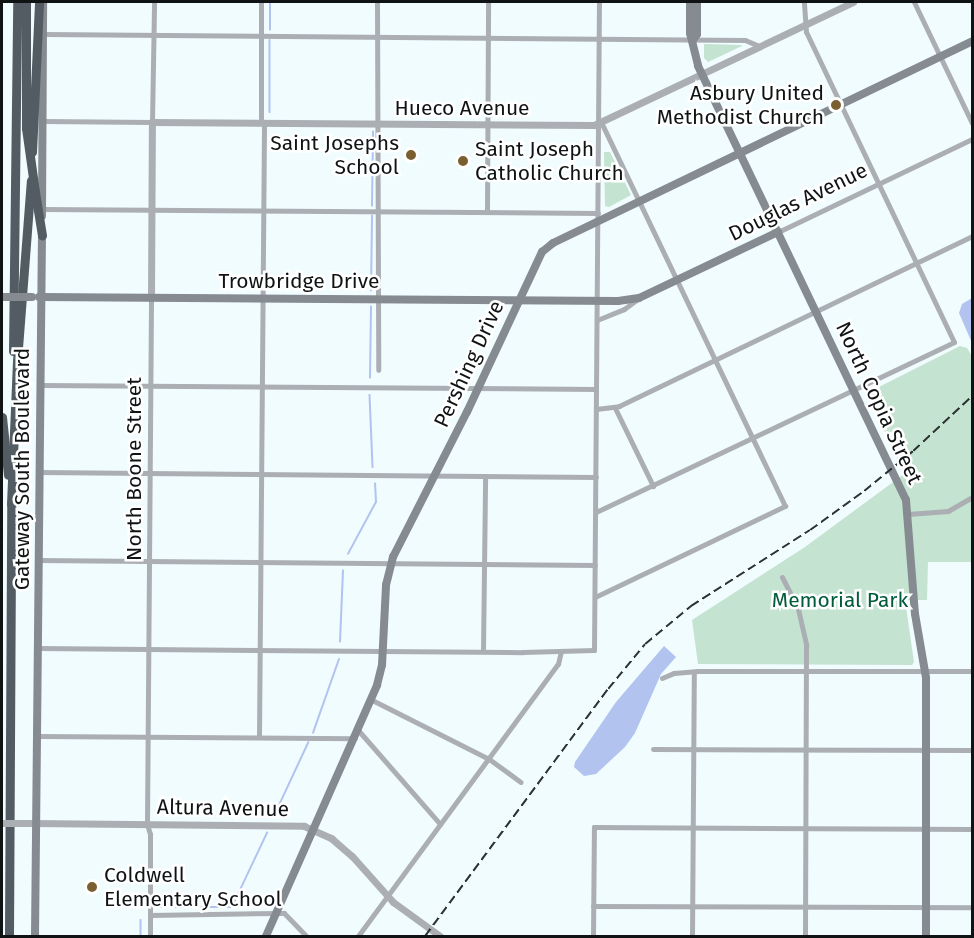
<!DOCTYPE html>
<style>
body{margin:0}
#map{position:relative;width:974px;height:938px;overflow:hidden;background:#f1fcff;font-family:"Fira Sans",sans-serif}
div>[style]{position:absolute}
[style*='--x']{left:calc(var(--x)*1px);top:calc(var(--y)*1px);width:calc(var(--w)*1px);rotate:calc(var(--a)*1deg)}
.green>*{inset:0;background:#c4e3d1}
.water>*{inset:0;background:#b1c3ee}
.stream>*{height:1.5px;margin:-0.75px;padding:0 0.75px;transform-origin:0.75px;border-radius:0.75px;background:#b1c3ee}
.minor>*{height:5px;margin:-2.5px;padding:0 2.5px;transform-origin:2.5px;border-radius:2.5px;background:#abafb3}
.tertiary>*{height:7px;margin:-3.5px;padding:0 3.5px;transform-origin:3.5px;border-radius:3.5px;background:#abafb3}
.secondary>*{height:8px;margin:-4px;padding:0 4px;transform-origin:4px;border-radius:4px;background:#858b90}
.motorway>*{height:9px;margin:-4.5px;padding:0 4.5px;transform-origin:4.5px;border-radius:4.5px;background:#535c62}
.rail>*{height:1.5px;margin-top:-0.75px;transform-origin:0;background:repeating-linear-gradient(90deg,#2b3031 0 9px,transparent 0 13.5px)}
.tertiary-bridge>*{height:7px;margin:-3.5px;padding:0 3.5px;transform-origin:3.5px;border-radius:3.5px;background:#abafb3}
.secondary-bridge>*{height:8px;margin:-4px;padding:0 4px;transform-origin:4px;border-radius:4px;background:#858b90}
.motorway-bridge>*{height:9px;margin:-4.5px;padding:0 4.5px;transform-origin:4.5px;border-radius:4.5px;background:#535c62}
.dots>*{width:16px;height:16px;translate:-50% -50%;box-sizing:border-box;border:3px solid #fff;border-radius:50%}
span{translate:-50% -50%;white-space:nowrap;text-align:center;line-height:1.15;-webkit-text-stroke:5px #fff;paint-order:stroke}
.poi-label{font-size:21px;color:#0f1314}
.right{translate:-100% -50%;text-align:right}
.left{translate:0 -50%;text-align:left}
.street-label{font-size:21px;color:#0f1314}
.park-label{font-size:21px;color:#005b3a}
.frame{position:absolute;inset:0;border:3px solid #0f1314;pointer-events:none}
</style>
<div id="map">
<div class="green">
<div style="clip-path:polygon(704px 44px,741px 45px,742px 46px,708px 62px,704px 58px)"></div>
<div style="clip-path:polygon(604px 152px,610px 152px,631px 195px,609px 207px,605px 206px)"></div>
<div style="clip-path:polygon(960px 346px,967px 348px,972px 356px,972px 562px,928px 562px,927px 600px,905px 600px,914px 662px,912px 665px,698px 664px,692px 620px,805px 547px,904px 474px,867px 393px)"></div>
</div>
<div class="water">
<div style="clip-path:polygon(972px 298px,972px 343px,959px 313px,962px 304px)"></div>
<div style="clip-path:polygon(664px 646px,676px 657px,661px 674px,635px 733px,625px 747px,596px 774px,584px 776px,574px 767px,575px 762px,616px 702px)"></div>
</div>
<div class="stream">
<div style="--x:270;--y:30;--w:28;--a:-90"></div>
<div style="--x:270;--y:40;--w:72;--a:90"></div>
<div style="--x:372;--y:206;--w:74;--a:-89.2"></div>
<div style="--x:371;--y:291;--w:75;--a:-89.2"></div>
<div style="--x:370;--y:378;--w:71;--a:-89.2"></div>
<div style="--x:370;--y:395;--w:72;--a:87.6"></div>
<div style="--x:348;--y:554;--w:59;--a:-61.7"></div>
<div style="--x:376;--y:502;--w:18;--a:-93"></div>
<div style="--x:340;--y:642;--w:71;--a:-87.6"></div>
<div style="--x:313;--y:733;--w:78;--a:-70.6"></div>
<div style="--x:274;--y:816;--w:81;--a:-65"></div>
<div style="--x:157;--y:907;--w:75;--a:0"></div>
<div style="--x:232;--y:907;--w:82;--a:-64.7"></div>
<div style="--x:141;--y:920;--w:16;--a:90"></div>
</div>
<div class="minor">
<div style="--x:377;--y:2;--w:368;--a:89.8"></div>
<div style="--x:914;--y:2;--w:134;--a:64.4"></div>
<div style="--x:44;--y:34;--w:701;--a:0.49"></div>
<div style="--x:745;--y:40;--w:15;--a:23"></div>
<div style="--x:43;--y:121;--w:109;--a:0.5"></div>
<div style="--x:152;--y:122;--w:120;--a:-89"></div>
<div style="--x:261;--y:123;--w:121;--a:-90"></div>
<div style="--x:42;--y:209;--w:556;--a:0.41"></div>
<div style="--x:487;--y:212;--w:210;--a:-89.7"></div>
<div style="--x:778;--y:232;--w:215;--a:-25.6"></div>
<div style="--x:597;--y:320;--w:29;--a:-22"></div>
<div style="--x:624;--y:309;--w:17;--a:-36"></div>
<div style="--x:40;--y:385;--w:556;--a:0.41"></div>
<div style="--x:615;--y:408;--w:87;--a:64"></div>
<div style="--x:596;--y:409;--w:23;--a:-7"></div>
<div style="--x:619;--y:406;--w:392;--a:-25.7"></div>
<div style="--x:39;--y:472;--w:557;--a:0.51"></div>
<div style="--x:596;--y:512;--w:396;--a:-25.4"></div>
<div style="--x:954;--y:342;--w:344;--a:-115.5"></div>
<div style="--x:806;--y:32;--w:30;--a:-94"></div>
<div style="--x:908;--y:514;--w:40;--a:-4.3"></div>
<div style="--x:948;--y:511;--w:28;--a:-30"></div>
<div style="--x:38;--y:560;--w:557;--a:0.51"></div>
<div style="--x:782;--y:577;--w:36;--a:63"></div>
<div style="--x:798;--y:609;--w:37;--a:77"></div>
<div style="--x:806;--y:645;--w:291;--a:90.2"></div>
<div style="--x:595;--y:597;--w:211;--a:-25.6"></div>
<div style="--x:785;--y:506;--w:426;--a:-115.6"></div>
<div style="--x:37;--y:648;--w:486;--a:0.5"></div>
<div style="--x:523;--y:652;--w:71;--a:-1.6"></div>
<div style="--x:594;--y:650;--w:648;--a:-89.56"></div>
<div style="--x:483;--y:651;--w:175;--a:-89.3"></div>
<div style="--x:662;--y:678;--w:13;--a:-23"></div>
<div style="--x:674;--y:673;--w:24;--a:-5"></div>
<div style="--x:698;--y:671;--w:274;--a:0"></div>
<div style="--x:372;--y:700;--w:131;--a:26.8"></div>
<div style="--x:489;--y:759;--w:39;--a:36"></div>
<div style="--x:358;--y:730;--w:125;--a:48.9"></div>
<div style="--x:37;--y:736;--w:318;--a:0.4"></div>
<div style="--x:259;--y:737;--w:614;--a:-89.53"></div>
<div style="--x:653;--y:749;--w:319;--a:0.2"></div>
<div style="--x:593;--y:906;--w:379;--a:0.2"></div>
<div style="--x:150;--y:915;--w:134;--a:-0.9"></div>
<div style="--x:284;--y:913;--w:32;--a:46"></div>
<div style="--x:150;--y:936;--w:102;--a:-90"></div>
<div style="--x:150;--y:834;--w:10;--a:-107"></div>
<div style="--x:147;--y:824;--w:526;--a:-89.56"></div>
<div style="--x:358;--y:936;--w:338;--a:-53.7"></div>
<div style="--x:558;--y:664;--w:13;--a:-77"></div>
<div style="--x:593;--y:936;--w:109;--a:-89.5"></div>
<div style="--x:594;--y:827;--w:378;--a:0.3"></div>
<div style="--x:692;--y:936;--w:264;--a:-89.6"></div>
</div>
<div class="tertiary">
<div style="--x:151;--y:298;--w:176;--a:-89.7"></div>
<div style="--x:152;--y:122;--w:442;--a:0.4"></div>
<div style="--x:594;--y:125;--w:287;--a:-25.4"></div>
<div style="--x:31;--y:823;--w:273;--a:0.6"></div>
<div style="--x:304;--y:826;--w:30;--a:24"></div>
<div style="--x:331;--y:838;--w:28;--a:41"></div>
<div style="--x:352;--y:856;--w:62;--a:48.3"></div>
<div style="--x:393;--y:902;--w:58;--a:35.9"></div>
</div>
<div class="secondary">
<div style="--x:690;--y:2;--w:31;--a:90"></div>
<div style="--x:690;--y:33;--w:34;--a:76"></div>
<div style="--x:698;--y:66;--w:481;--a:64.4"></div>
<div style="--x:906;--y:500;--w:114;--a:85.5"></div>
<div style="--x:915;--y:614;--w:65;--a:80.2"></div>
<div style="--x:926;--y:678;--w:258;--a:90"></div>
<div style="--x:693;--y:40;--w:7;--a:-56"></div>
<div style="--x:697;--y:34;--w:32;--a:-90"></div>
<div style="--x:42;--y:216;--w:214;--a:-89.7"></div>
<div style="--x:39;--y:297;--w:579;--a:0.4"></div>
<div style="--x:618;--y:301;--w:21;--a:-8"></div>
<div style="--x:639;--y:298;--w:154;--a:-25.4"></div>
<div style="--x:35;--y:936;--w:705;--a:-89.43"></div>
<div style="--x:266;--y:936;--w:274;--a:-66.1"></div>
<div style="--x:377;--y:685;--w:21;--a:-76"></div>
<div style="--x:382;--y:665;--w:80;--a:-87.1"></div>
<div style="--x:386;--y:585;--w:29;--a:-76"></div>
<div style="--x:393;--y:557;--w:163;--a:-63"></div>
<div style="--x:467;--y:412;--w:177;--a:-64.9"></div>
<div style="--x:542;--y:252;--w:14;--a:-39"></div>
<div style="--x:553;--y:243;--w:465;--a:-25.7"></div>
</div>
<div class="motorway">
<div style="--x:26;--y:128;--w:126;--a:-90"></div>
<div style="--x:32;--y:152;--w:150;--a:-87.3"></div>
<div style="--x:35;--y:192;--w:44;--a:80.8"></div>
<div style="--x:13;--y:351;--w:349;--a:-89.3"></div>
<div style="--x:2;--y:417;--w:58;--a:84.1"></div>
<div style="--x:9;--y:936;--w:432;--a:-89.7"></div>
<div style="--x:11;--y:504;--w:143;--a:-87.6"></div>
<div style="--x:17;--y:361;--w:181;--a:-85.6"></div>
</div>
<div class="rail">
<div style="--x:425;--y:936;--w:307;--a:-53.5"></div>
<div style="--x:608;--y:689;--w:58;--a:-50.6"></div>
<div style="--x:645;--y:644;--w:60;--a:-39.6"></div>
<div style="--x:691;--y:606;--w:141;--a:-32.6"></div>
<div style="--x:810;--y:530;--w:67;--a:-35.8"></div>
<div style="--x:864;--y:491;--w:63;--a:-39.2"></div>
<div style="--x:913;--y:451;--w:81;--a:-43"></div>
</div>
<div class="tertiary-bridge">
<div style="--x:2;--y:823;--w:26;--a:0"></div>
</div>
<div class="secondary-bridge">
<div style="--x:2;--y:297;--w:30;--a:0"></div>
</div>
<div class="motorway-bridge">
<div style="--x:26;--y:128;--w:65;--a:82"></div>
</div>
<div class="dots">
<div style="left:836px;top:105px;background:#7a5f31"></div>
<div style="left:411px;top:155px;background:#7a5f31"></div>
<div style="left:463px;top:161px;background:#7a5f31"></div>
<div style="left:92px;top:887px;background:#7a5f31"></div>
</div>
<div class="poi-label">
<span class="right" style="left:824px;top:105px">Asbury United<br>Methodist Church</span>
<span class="right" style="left:399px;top:155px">Saint Josephs<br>School</span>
<span class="left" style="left:475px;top:161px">Saint Joseph<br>Catholic Church</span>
<span class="left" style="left:104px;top:887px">Coldwell<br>Elementary School</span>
</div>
<div class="street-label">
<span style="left:462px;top:108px">Hueco Avenue</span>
<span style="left:798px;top:202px;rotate:-26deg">Douglas Avenue</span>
<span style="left:299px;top:281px">Trowbridge Drive</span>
<span style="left:469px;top:364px;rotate:-65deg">Pershing Drive</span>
<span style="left:879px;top:403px;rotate:65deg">North Copia Street</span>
<span style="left:22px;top:469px;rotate:-90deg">Gateway South Boulevard</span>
<span style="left:134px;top:469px;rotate:-90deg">North Boone Street</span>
<span style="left:223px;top:808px;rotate:1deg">Altura Avenue</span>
</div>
<div class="park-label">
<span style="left:840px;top:600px">Memorial Park</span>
</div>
<div class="frame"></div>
</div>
